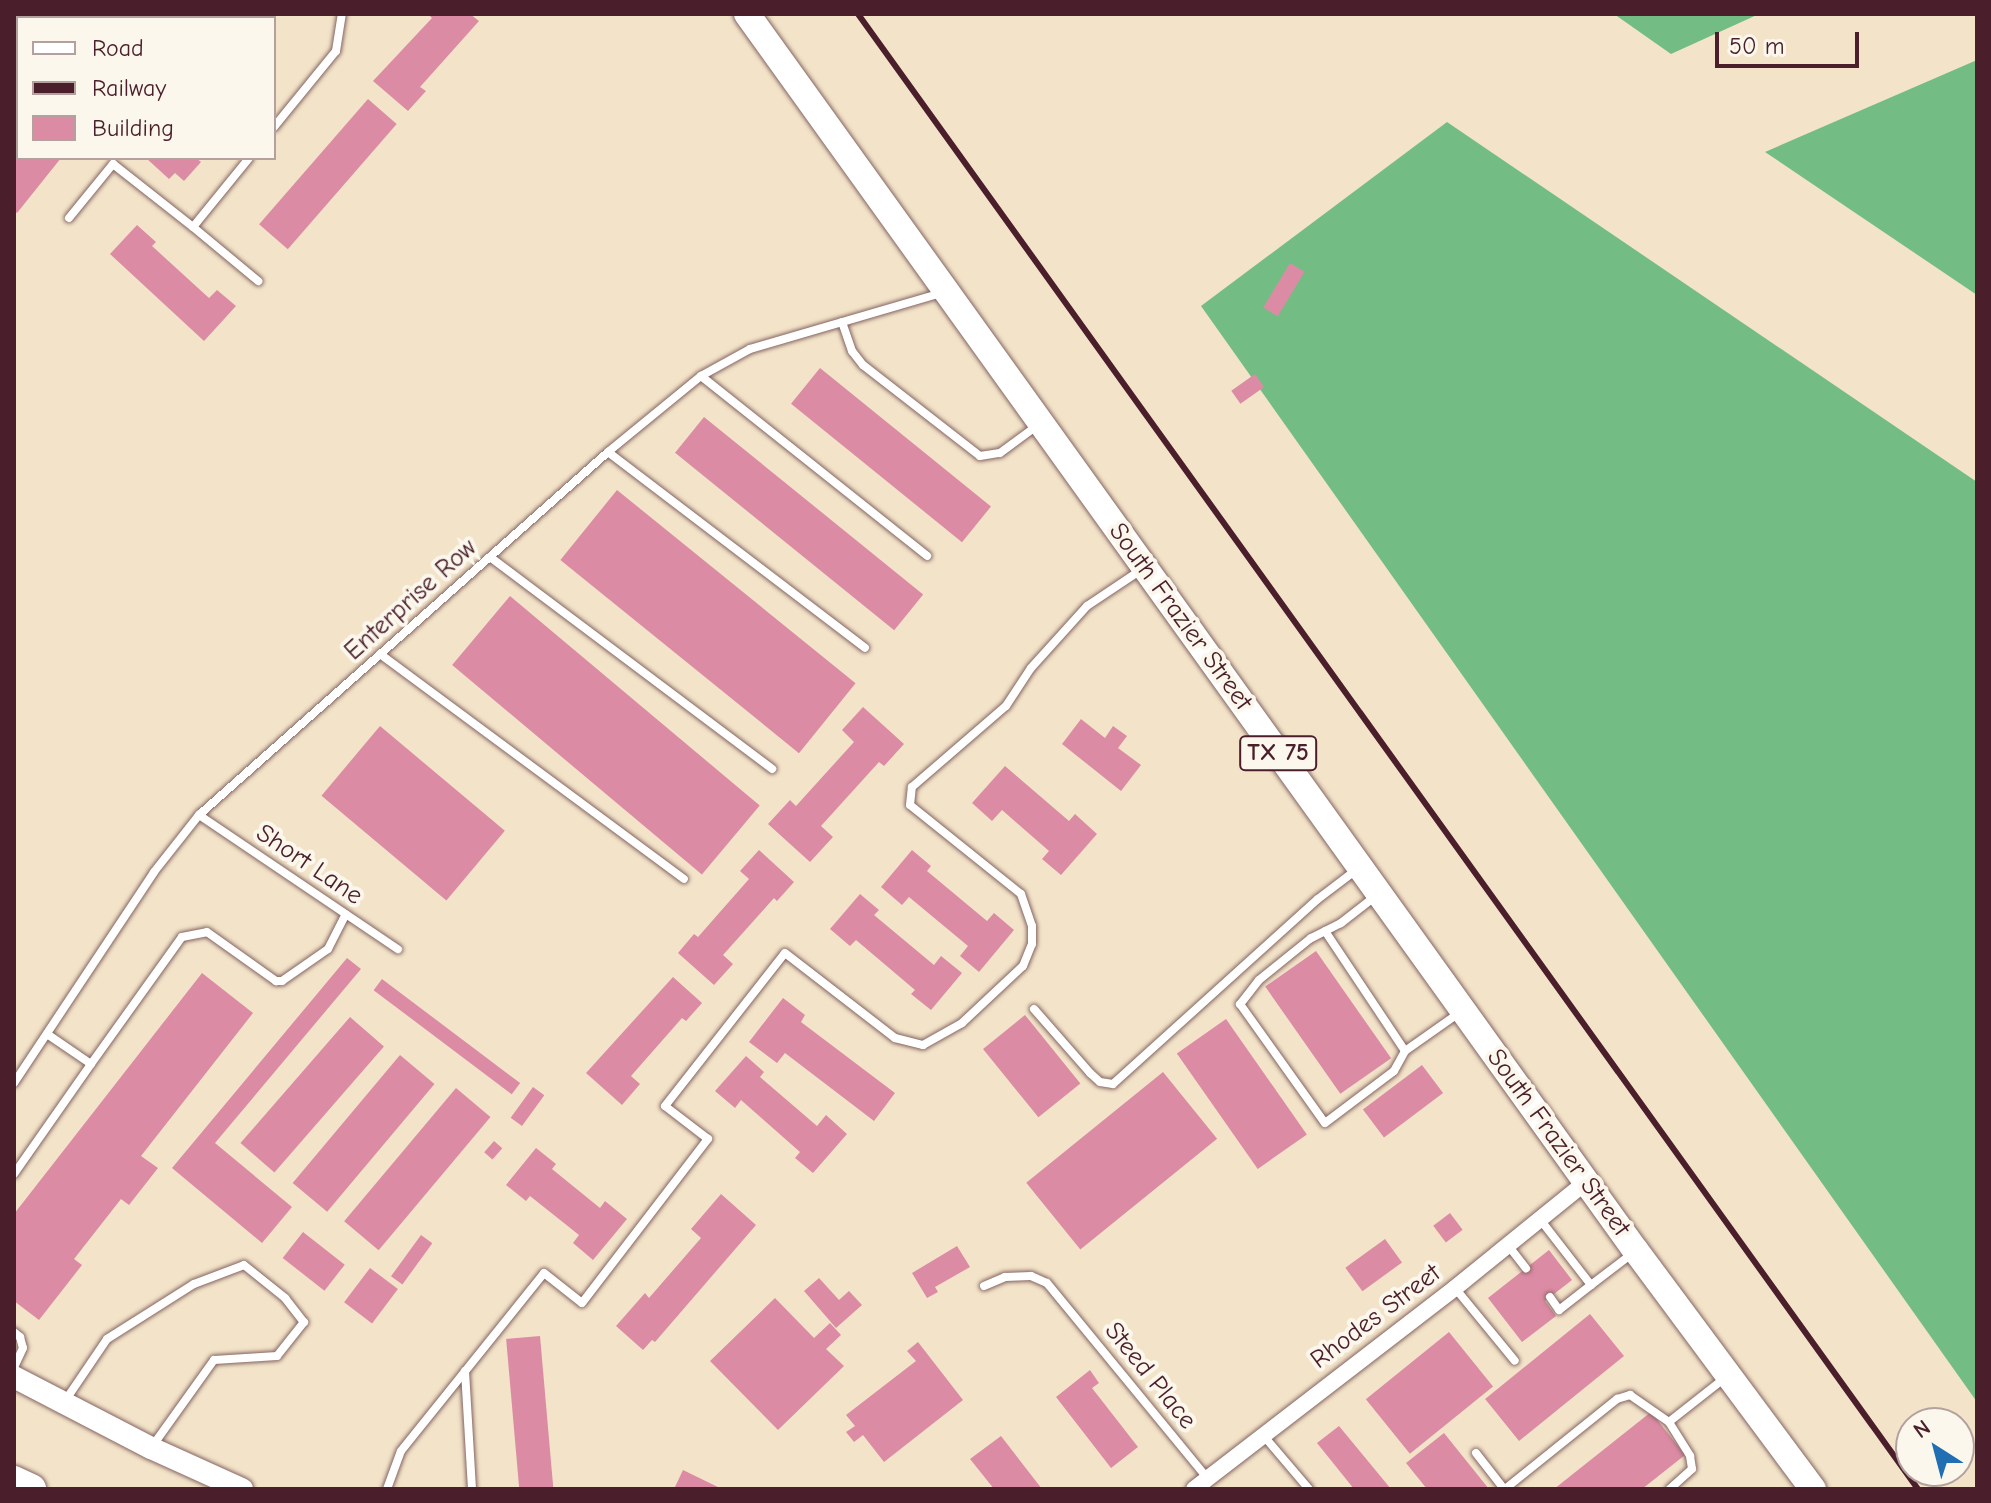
<!DOCTYPE html>
<style>
body{margin:0}
#map{position:relative;width:1991px;height:1503px;overflow:hidden;background:#f3e4c9;font-family:"Comic Neue",sans-serif}
div>[style]{position:absolute}
[style*='--x']{left:calc(var(--x)*1px);top:calc(var(--y)*1px);width:calc(var(--w)*1px);rotate:calc(var(--a)*1deg)}
.forest>*{inset:0;background:#73bd84}
.building>*{inset:0;background:#dc8ba5;transform-origin:0 0}
.roads{filter:drop-shadow(0 0 2px #856462) drop-shadow(0 0 2px #856462)}
.service>*{height:8px;margin:-4px;padding:0 4px;transform-origin:4px;border-radius:4px;background:#fff}
.minor>*{height:16px;margin:-8px;padding:0 8px;transform-origin:8px;border-radius:8px;background:#fff}
.secondary>*{height:22px;margin:-11px;padding:0 11px;transform-origin:11px;border-radius:11px;background:#fff}
.primary>*{height:26px;margin:-13px;padding:0 13px;transform-origin:13px;border-radius:13px;background:#fff}
.motorway>*{height:30px;margin:-15px;padding:0 15px;transform-origin:15px;border-radius:15px;background:#fff}
.rail>*{height:6px;margin:-3px;padding:0 3px;transform-origin:3px;border-radius:3px;background:#4a1f2b}
span{translate:-50% -50%;white-space:nowrap;text-align:center;line-height:1.15;-webkit-text-stroke:8px #fbf7ec;paint-order:stroke}
.shield-label span{padding:2px 6px;background:#fbf7ec;border:2px solid;border-radius:6px;-webkit-text-stroke-width:0}
.shield-label{font-size:24px;color:#4a1f2b;font-weight:700}
.street-label{font-size:26px;color:#4a1f2b}
.frame{position:absolute;inset:0;border:16px solid #4a1f2b;pointer-events:none}
.legend{position:absolute;left:16px;top:16px;width:260px;height:144px;box-sizing:border-box;background:#fbf7ec;border:2px solid #b4a19f;margin:0;padding:10px 14px;list-style:none;font-size:24px;color:#4a1f2b}
.legend li{display:flex;align-items:center;gap:16px;height:40px}
.legend b{width:40px;border:2px solid #b4a19f}
.north{position:absolute;left:1895px;top:1407px;width:80px;height:80px;box-sizing:border-box;background:#fbf7ec;border:2px solid #b4a19f;border-radius:50%;rotate:324deg;font-size:22px;font-weight:700;line-height:32px;text-align:center;color:#4a1f2b}
.north::after{content:'';display:block;margin:auto;width:28px;height:36px;background:#1f6fb2;clip-path:polygon(50% 0,100% 100%,50% 72%,0 100%)}
.scale{position:absolute;left:1715px;top:32px;width:144px;height:36px;box-sizing:border-box;border:4px solid #4a1f2b;border-top:0;padding-left:10px;font-size:24px;line-height:28px;white-space:nowrap;color:#4a1f2b;-webkit-text-stroke:6px #fbf7ec;paint-order:stroke}
</style>
<div id="map">
<div class="forest">
<div style="clip-path:polygon(1614px 14px,1759px 14px,1671px 54px)"></div>
<div style="clip-path:polygon(1977px 60px,1977px 295px,1765px 152px)"></div>
<div style="clip-path:polygon(1447px 122px,1977px 482px,1977px 1402px,1201px 306px)"></div>
</div>
<div class="building">
<div style="left:104px;top:14px;width:59px;height:6px"></div>
<div style="clip-path:polygon(223px 14px,264px 14px,261px 18px,219px 18px)"></div>
<div style="clip-path:polygon(428px 14px,470px 14px,479px 21px,420px 87px,426px 91px,408px 111px,373px 81px,432px 18px)"></div>
<div style="left:368px;top:99px;width:38px;height:166px;rotate:41deg"></div>
<div style="clip-path:polygon(18px 142px,18px 158px,61px 158px,17px 213px,14px 211px,14px 147px)"></div>
<div style="clip-path:polygon(146px 158px,196px 158px,201px 162px,184px 181px,175px 173px,169px 179px)"></div>
<div style="clip-path:polygon(137px 225px,156px 242px,152px 246px,209px 298px,217px 290px,236px 306px,204px 341px,110px 254px)"></div>
<div style="left:1290px;top:263px;width:17px;height:52px;rotate:31deg"></div>
<div style="left:820px;top:368px;width:220px;height:46px;rotate:39deg"></div>
<div style="left:1255px;top:374px;width:16px;height:29px;rotate:55deg"></div>
<div style="left:704px;top:417px;width:282px;height:46px;rotate:39deg"></div>
<div style="left:617px;top:490px;width:307px;height:90px;rotate:39deg"></div>
<div style="left:510px;top:596px;width:326px;height:90px;rotate:40deg"></div>
<div style="clip-path:polygon(863px 707px,904px 744px,884px 766px,879px 762px,821px 826px,833px 837px,810px 862px,768px 824px,790px 800px,796px 806px,854px 742px,842px 730px)"></div>
<div style="clip-path:polygon(1081px 719px,1105px 738px,1113px 726px,1127px 736px,1118px 748px,1141px 765px,1121px 791px,1062px 744px)"></div>
<div style="left:380px;top:726px;width:163px;height:91px;rotate:40deg"></div>
<div style="clip-path:polygon(1005px 766px,1069px 821px,1075px 814px,1097px 834px,1061px 875px,1042px 859px,1049px 851px,1002px 810px,992px 821px,972px 803px)"></div>
<div style="clip-path:polygon(759px 850px,794px 882px,777px 901px,774px 898px,723px 955px,733px 964px,714px 985px,678px 953px,694px 934px,698px 937px,749px 879px,740px 871px)"></div>
<div style="clip-path:polygon(912px 850px,931px 866px,927px 871px,987px 921px,994px 913px,1014px 930px,979px 972px,960px 956px,968px 946px,909px 897px,902px 905px,881px 887px)"></div>
<div style="clip-path:polygon(860px 894px,879px 910px,874px 915px,934px 965px,941px 956px,962px 973px,931px 1010px,911px 994px,915px 990px,856px 940px,850px 946px,830px 929px)"></div>
<div style="left:1316px;top:951px;width:131px;height:62px;rotate:55deg"></div>
<div style="clip-path:polygon(347px 958px,361px 969px,215px 1143px,292px 1207px,262px 1243px,172px 1168px)"></div>
<div style="clip-path:polygon(202px 973px,253px 1013px,141px 1156px,158px 1168px,129px 1205px,121px 1199px,74px 1259px,82px 1265px,39px 1320px,14px 1301px,14px 1214px)"></div>
<div style="clip-path:polygon(673px 977px,702px 1003px,686px 1021px,682px 1018px,631px 1076px,640px 1084px,622px 1105px,586px 1073px)"></div>
<div style="left:382px;top:979px;width:173px;height:14px;rotate:37deg"></div>
<div style="clip-path:polygon(783px 998px,805px 1015px,801px 1022px,895px 1093px,874px 1121px,785px 1053px,777px 1063px,749px 1042px)"></div>
<div style="left:1025px;top:1015px;width:88px;height:54px;rotate:51deg"></div>
<div style="left:350px;top:1017px;width:45px;height:167px;rotate:41deg"></div>
<div style="left:1226px;top:1019px;width:141px;height:60px;rotate:55deg"></div>
<div style="left:400px;top:1055px;width:45px;height:167px;rotate:40deg"></div>
<div style="clip-path:polygon(746px 1056px,764px 1072px,760px 1077px,817px 1126px,826px 1115px,847px 1134px,813px 1173px,795px 1158px,800px 1152px,741px 1100px,735px 1108px,715px 1091px)"></div>
<div style="left:1422px;top:1065px;width:35px;height:74px;rotate:53deg"></div>
<div style="left:1163px;top:1072px;width:86px;height:176px;rotate:51deg"></div>
<div style="left:533px;top:1087px;width:14px;height:38px;rotate:36deg"></div>
<div style="left:456px;top:1088px;width:45px;height:174px;rotate:40deg"></div>
<div style="left:494px;top:1141px;width:11px;height:15px;rotate:41deg"></div>
<div style="clip-path:polygon(536px 1148px,556px 1164px,552px 1169px,600px 1208px,605px 1201px,627px 1219px,593px 1260px,573px 1243px,579px 1235px,530px 1196px,526px 1201px,506px 1185px)"></div>
<div style="clip-path:polygon(721px 1194px,756px 1225px,655px 1342px,652px 1340px,643px 1350px,616px 1326px,645px 1293px,649px 1298px,701px 1238px,691px 1229px)"></div>
<div style="left:1450px;top:1213px;width:21px;height:21px;rotate:53deg"></div>
<div style="left:303px;top:1232px;width:53px;height:33px;rotate:38deg"></div>
<div style="left:421px;top:1235px;width:14px;height:51px;rotate:36deg"></div>
<div style="left:1385px;top:1239px;width:29px;height:49px;rotate:54deg"></div>
<div style="clip-path:polygon(957px 1246px,970px 1267px,935px 1287px,938px 1292px,927px 1298px,912px 1273px)"></div>
<div style="clip-path:polygon(1549px 1250px,1572px 1280px,1545px 1301px,1556px 1316px,1522px 1342px,1488px 1298px)"></div>
<div style="left:370px;top:1268px;width:35px;height:43px;rotate:37deg"></div>
<div style="clip-path:polygon(819px 1278px,839px 1300px,849px 1291px,862px 1305px,836px 1328px,804px 1291px)"></div>
<div style="clip-path:polygon(775px 1298px,814px 1338px,830px 1323px,841px 1335px,826px 1349px,844px 1366px,778px 1430px,710px 1361px)"></div>
<div style="left:1590px;top:1314px;width:54px;height:135px;rotate:51deg"></div>
<div style="left:1449px;top:1332px;width:70px;height:107px;rotate:51deg"></div>
<div style="left:540px;top:1336px;width:154px;height:34px;rotate:85deg"></div>
<div style="clip-path:polygon(918px 1342px,963px 1400px,884px 1462px,863px 1435px,854px 1442px,846px 1432px,855px 1426px,846px 1415px,916px 1361px,907px 1351px)"></div>
<div style="clip-path:polygon(1090px 1370px,1099px 1383px,1092px 1388px,1138px 1447px,1111px 1468px,1056px 1397px)"></div>
<div style="clip-path:polygon(1651px 1412px,1685px 1455px,1642px 1489px,1554px 1489px)"></div>
<div style="clip-path:polygon(1339px 1426px,1391px 1489px,1354px 1489px,1317px 1443px)"></div>
<div style="clip-path:polygon(1444px 1433px,1489px 1489px,1427px 1489px,1406px 1463px)"></div>
<div style="clip-path:polygon(1001px 1436px,1042px 1489px,994px 1489px,970px 1459px)"></div>
<div style="clip-path:polygon(683px 1470px,722px 1489px,674px 1489px)"></div>
</div>
<div class="roads">
<div class="service">
<div style="--x:50;--y:14;--w:7;--a:34"></div>
<div style="--x:173;--y:18;--w:5;--a:-53"></div>
<div style="--x:274;--y:127;--w:98;--a:-50.8"></div>
<div style="--x:336;--y:51;--w:37;--a:-81"></div>
<div style="--x:69;--y:218;--w:70;--a:-50.8"></div>
<div style="--x:113;--y:164;--w:102;--a:38.2"></div>
<div style="--x:193;--y:227;--w:89;--a:-50.9"></div>
<div style="--x:193;--y:227;--w:85;--a:39.7"></div>
<div style="--x:842;--y:322;--w:31;--a:71"></div>
<div style="--x:852;--y:351;--w:18;--a:52"></div>
<div style="--x:863;--y:365;--w:148;--a:37.9"></div>
<div style="--x:980;--y:456;--w:20;--a:-9"></div>
<div style="--x:1000;--y:453;--w:47;--a:-36.4"></div>
<div style="--x:701;--y:376;--w:289;--a:38.5"></div>
<div style="--x:608;--y:452;--w:323;--a:37.3"></div>
<div style="--x:490;--y:557;--w:353;--a:36.9"></div>
<div style="--x:380;--y:654;--w:378;--a:36.5"></div>
<div style="--x:199;--y:815;--w:240;--a:34"></div>
<div style="--x:1377;--y:895;--w:46;--a:142.1"></div>
<div style="--x:1341;--y:923;--w:34;--a:153"></div>
<div style="--x:1311;--y:938;--w:67;--a:141.1"></div>
<div style="--x:1259;--y:980;--w:31;--a:128"></div>
<div style="--x:1240;--y:1004;--w:146;--a:54.5"></div>
<div style="--x:1325;--y:1123;--w:86;--a:-37"></div>
<div style="--x:1394;--y:1071;--w:23;--a:-61"></div>
<div style="--x:1405;--y:1051;--w:66;--a:-35.1"></div>
<div style="--x:1325;--y:931;--w:144;--a:56.3"></div>
<div style="--x:1034;--y:1009;--w:85;--a:48.8"></div>
<div style="--x:1090;--y:1073;--w:13;--a:42"></div>
<div style="--x:1100;--y:1082;--w:13;--a:9"></div>
<div style="--x:1113;--y:1084;--w:276;--a:-42.1"></div>
<div style="--x:1318;--y:899;--w:48;--a:-37.3"></div>
<div style="--x:91;--y:1064;--w:156;--a:-54.4"></div>
<div style="--x:182;--y:937;--w:25;--a:-11"></div>
<div style="--x:207;--y:932;--w:85;--a:35.4"></div>
<div style="--x:276;--y:981;--w:6;--a:0"></div>
<div style="--x:282;--y:981;--w:56;--a:-34.8"></div>
<div style="--x:328;--y:949;--w:39;--a:-63"></div>
<div style="--x:14;--y:1083;--w:253;--a:-56.4"></div>
<div style="--x:154;--y:872;--w:73;--a:-51.7"></div>
<div style="--x:199;--y:815;--w:547;--a:-41.59"></div>
<div style="--x:608;--y:452;--w:120;--a:-39.3"></div>
<div style="--x:701;--y:376;--w:56;--a:-28.9"></div>
<div style="--x:750;--y:349;--w:199;--a:-16.3"></div>
<div style="--x:14;--y:1174;--w:134;--a:-55"></div>
<div style="--x:91;--y:1064;--w:53;--a:-145.7"></div>
<div style="--x:1539;--y:1218;--w:85;--a:52.2"></div>
<div style="--x:1591;--y:1285;--w:53;--a:-37.3"></div>
<div style="--x:1507;--y:1244;--w:31;--a:52"></div>
<div style="--x:984;--y:1286;--w:23;--a:-23"></div>
<div style="--x:1005;--y:1277;--w:26;--a:-2"></div>
<div style="--x:1031;--y:1276;--w:17;--a:24"></div>
<div style="--x:1047;--y:1283;--w:252;--a:50.6"></div>
<div style="--x:1455;--y:1288;--w:94;--a:50.6"></div>
<div style="--x:1550;--y:1297;--w:16;--a:55"></div>
<div style="--x:1559;--y:1310;--w:41;--a:-38"></div>
<div style="--x:14;--y:1332;--w:8;--a:40"></div>
<div style="--x:20;--y:1337;--w:11;--a:75"></div>
<div style="--x:23;--y:1348;--w:21;--a:115"></div>
<div style="--x:465;--y:1371;--w:118;--a:86.6"></div>
<div style="--x:65;--y:1401;--w:75;--a:-55.9"></div>
<div style="--x:107;--y:1339;--w:103;--a:-32.3"></div>
<div style="--x:194;--y:1284;--w:53;--a:-20.8"></div>
<div style="--x:244;--y:1265;--w:53;--a:38.8"></div>
<div style="--x:285;--y:1298;--w:31;--a:52"></div>
<div style="--x:304;--y:1322;--w:43;--a:128.5"></div>
<div style="--x:277;--y:1356;--w:63;--a:176.4"></div>
<div style="--x:214;--y:1360;--w:108;--a:125.6"></div>
<div style="--x:1669;--y:1422;--w:73;--a:-38.3"></div>
<div style="--x:1263;--y:1435;--w:71;--a:49.6"></div>
<div style="--x:1476;--y:1453;--w:46;--a:52.1"></div>
<div style="--x:387;--y:1489;--w:40;--a:-69.8"></div>
<div style="--x:401;--y:1451;--w:228;--a:-51.2"></div>
<div style="--x:544;--y:1273;--w:48;--a:38.3"></div>
<div style="--x:582;--y:1303;--w:207;--a:-52.5"></div>
<div style="--x:708;--y:1139;--w:54;--a:-142.5"></div>
<div style="--x:665;--y:1106;--w:194;--a:-51.9"></div>
<div style="--x:785;--y:953;--w:139;--a:37.7"></div>
<div style="--x:895;--y:1038;--w:29;--a:14"></div>
<div style="--x:923;--y:1045;--w:45;--a:-29.4"></div>
<div style="--x:962;--y:1023;--w:83;--a:-43.1"></div>
<div style="--x:1023;--y:966;--w:24;--a:-68"></div>
<div style="--x:1032;--y:944;--w:18;--a:-90"></div>
<div style="--x:1032;--y:926;--w:34;--a:-109"></div>
<div style="--x:1021;--y:894;--w:142;--a:-141.3"></div>
<div style="--x:910;--y:805;--w:18;--a:-84"></div>
<div style="--x:912;--y:787;--w:124;--a:-40.8"></div>
<div style="--x:1006;--y:706;--w:45;--a:-56.7"></div>
<div style="--x:1031;--y:668;--w:84;--a:-47.9"></div>
<div style="--x:1087;--y:606;--w:65;--a:-33.7"></div>
<div style="--x:1505;--y:1489;--w:144;--a:-38.8"></div>
<div style="--x:1617;--y:1399;--w:14;--a:-17"></div>
<div style="--x:1630;--y:1395;--w:47;--a:34.7"></div>
<div style="--x:1669;--y:1422;--w:40;--a:58"></div>
<div style="--x:1690;--y:1456;--w:13;--a:81"></div>
<div style="--x:1692;--y:1469;--w:30;--a:138"></div>
</div>
<div class="minor">
<div style="--x:1194;--y:1489;--w:329;--a:-37.6"></div>
<div style="--x:1455;--y:1288;--w:170;--a:-39"></div>
</div>
<div class="secondary">
<div style="--x:14;--y:1377;--w:154;--a:27.4"></div>
<div style="--x:151;--y:1448;--w:100;--a:24.3"></div>
</div>
<div class="primary">
<div style="--x:747;--y:14;--w:1523;--a:54.3"></div>
<div style="--x:1636;--y:1251;--w:297;--a:53.4"></div>
</div>
<div class="motorway">
<div style="--x:14;--y:1481;--w:19;--a:25"></div>
</div>
</div>
<div class="rail">
<div style="--x:858;--y:14;--w:1816;--a:54.3"></div>
</div>
<div class="shield-label">
<span style="left:1278px;top:753px">TX 75</span>
</div>
<div class="street-label">
<span style="left:411px;top:600px;rotate:-42deg">Enterprise Row</span>
<span style="left:1180px;top:617px;rotate:54deg">South Frazier Street</span>
<span style="left:309px;top:865px;rotate:34deg">Short Lane</span>
<span style="left:1558px;top:1143px;rotate:54deg">South Frazier Street</span>
<span style="left:1376px;top:1317px;rotate:-37deg">Rhodes Street</span>
<span style="left:1150px;top:1376px;rotate:51deg">Steed Place</span>
</div>
<div class="frame"></div>
<ul class="legend">
<li><b style="height:10px;background:#fff"></b>Road</li>
<li><b style="height:10px;background:#4a1f2b"></b>Railway</li>
<li><b style="height:22px;background:#dc8ba5"></b>Building</li>
</ul>
<div class="north">N</div>
<div class="scale">50 m</div>
</div>
